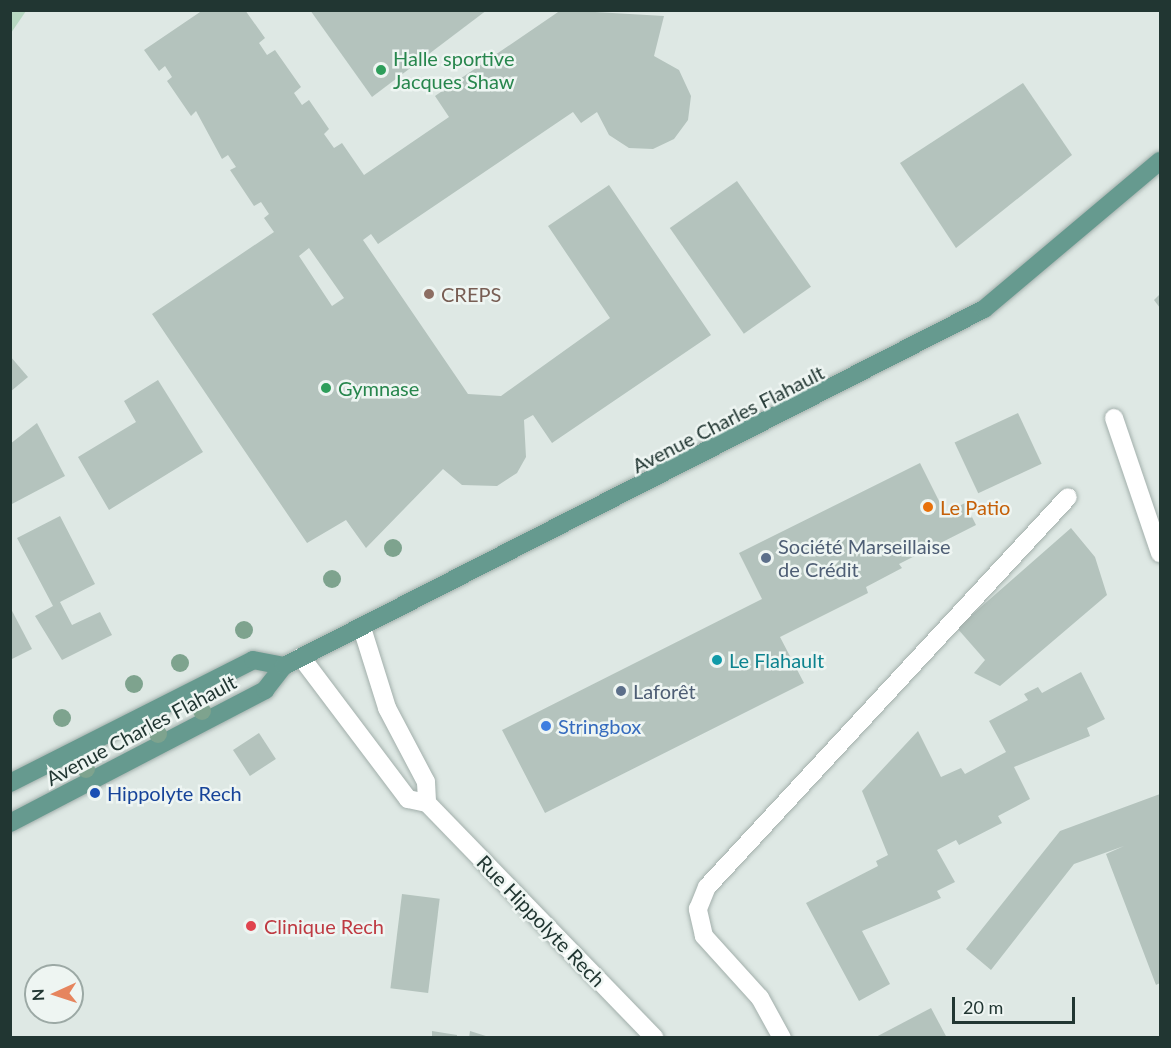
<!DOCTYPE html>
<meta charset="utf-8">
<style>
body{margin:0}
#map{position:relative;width:1171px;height:1048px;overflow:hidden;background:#dee8e4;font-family:Lato,sans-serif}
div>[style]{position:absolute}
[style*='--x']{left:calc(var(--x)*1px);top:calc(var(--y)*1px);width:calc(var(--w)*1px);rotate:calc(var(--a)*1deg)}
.green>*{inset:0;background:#b8d8c2}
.building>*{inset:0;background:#b4c3bd;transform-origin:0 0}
.roads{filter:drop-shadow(0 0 2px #a2afab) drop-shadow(0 0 2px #a2afab)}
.minor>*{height:18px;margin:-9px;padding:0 9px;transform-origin:9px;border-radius:9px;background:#fff}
.major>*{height:18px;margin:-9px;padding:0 9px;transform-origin:9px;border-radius:9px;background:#669a8f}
.trees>*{width:18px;height:18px;margin:-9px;border-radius:50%;background:#7ea38e}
.dots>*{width:16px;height:16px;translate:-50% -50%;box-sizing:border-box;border:3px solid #eef5f2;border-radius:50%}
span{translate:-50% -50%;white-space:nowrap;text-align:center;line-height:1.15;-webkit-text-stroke:5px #eef5f2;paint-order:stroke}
.leisure-label{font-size:20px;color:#27864d}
.left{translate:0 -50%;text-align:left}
.education-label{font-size:20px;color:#785e54}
.street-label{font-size:20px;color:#213632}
.food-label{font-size:20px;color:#c56008}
.service-label{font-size:20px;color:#4e5e75}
.culture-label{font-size:20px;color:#0d838f}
.shop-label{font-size:20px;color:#366cbe}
.transit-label{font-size:20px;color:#164399}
.health-label{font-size:20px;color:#be3a42}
.frame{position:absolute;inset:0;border:12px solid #213632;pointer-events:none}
.north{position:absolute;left:24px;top:964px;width:60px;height:60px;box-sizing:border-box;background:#eef5f2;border:2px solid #9ca9a5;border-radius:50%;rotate:267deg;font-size:16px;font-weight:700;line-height:24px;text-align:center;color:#213632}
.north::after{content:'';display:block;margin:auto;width:21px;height:27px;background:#e6855e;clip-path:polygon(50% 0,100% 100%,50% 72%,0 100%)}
.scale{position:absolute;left:952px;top:997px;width:123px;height:27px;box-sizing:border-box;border:3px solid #213632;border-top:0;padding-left:8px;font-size:18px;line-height:21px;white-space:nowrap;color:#213632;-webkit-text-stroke:4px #eef5f2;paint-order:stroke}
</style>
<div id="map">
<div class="green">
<div style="clip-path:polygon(11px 10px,26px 11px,11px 33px,10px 11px)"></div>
</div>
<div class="building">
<div style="clip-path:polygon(evenodd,203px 10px,245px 10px,265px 38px,259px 43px,267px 55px,275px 50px,301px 87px,294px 93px,302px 105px,309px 100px,329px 129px,324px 134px,334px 148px,342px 143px,364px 175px,449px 117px,435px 96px,561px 10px,664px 16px,654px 56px,679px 70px,691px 96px,688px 120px,674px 139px,653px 149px,629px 148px,609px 135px,597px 112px,581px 123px,573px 112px,378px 244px,371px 234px,363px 240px,468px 394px,501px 396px,610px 318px,548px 226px,609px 185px,711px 335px,552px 443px,533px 415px,524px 420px,526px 457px,517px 473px,497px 486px,462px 485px,443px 469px,366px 548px,346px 520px,307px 543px,152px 314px,274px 232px,264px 218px,269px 214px,261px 202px,254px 206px,230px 170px,236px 167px,228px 155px,222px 159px,196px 111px,191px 116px,167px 81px,172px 77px,165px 66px,159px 71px,144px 50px,203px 10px,309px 248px,344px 298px,332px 306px,299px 256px,309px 248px)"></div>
<div style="clip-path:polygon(310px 10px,487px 10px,372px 97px)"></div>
<div style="clip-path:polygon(1023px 83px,1072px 155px,956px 248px,900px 163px)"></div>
<div style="left:737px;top:181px;width:129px;height:82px;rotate:55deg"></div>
<div style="clip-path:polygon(1160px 294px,1160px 308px,1154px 300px)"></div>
<div style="clip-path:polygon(10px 356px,28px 377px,10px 392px)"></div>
<div style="clip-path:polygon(158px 380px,203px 452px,109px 510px,78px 457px,136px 422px,124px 401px)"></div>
<div style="left:1018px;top:413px;width:56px;height:70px;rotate:65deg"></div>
<div style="clip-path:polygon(37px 423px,65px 476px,10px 505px,10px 444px)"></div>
<div style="clip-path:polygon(920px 463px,945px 513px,965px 503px,976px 525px,899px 564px,902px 568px,866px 587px,868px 593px,780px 637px,804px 683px,545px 813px,502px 730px,762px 599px,739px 553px)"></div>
<div style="clip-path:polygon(60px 516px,95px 584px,60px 602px,72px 625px,100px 612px,112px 635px,62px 660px,35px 616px,53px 606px,17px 538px)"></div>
<div style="clip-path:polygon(1071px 528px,1095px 557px,1107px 595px,1000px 686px,974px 673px,985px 660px,957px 628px)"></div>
<div style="clip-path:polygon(10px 607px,32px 649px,10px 660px)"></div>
<div style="clip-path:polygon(1081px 672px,1105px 719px,1087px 728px,1090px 736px,1014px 767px,1030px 799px,998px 816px,1002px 823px,959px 845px,956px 840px,937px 850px,955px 882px,937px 891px,941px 898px,862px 931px,890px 984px,859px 1001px,806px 903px,878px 866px,876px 861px,888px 855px,862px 791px,918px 731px,941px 777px,961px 768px,965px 774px,1006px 752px,989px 721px,1028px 700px,1024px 694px,1038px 687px,1042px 693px)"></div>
<div style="left:259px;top:733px;width:31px;height:31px;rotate:57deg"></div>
<div style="clip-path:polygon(1160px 794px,1160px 983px,1156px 985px,1106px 854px,1124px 846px,1074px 864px,991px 970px,966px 949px,1060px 831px)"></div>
<div style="left:402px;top:894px;width:38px;height:95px;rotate:7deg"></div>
<div style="clip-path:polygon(931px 1008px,947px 1038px,874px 1038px)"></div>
<div style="clip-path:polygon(432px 1031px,457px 1035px,457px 1038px,432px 1038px)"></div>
<div style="clip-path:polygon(470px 1031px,489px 1037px,488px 1038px,469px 1038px)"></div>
</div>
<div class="roads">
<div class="minor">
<div style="--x:1114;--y:418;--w:143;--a:71.2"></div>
<div style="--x:362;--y:628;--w:84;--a:72.6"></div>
<div style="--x:387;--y:708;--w:84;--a:62.2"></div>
<div style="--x:426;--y:782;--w:21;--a:87"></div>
<div style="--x:301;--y:657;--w:178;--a:53"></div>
<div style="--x:408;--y:799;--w:19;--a:12"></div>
<div style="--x:427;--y:803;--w:327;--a:45.9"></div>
<div style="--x:782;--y:1038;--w:46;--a:-118.8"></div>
<div style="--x:760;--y:998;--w:84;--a:-132.1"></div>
<div style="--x:704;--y:936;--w:28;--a:-103"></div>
<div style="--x:698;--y:909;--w:24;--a:-68"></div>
<div style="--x:707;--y:887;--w:531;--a:-47.21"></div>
</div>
<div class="major">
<div style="--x:10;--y:783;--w:272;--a:-26.8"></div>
<div style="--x:253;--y:660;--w:32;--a:11"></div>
<div style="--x:10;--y:823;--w:288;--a:-27.5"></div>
<div style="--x:265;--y:690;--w:31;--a:-52"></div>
<div style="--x:284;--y:666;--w:786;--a:-27.02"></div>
<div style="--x:984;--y:309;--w:230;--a:-40.1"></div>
</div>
</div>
<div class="trees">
<div style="left:393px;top:548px"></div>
<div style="left:332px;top:579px"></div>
<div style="left:244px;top:630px"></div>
<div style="left:180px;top:663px"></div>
<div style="left:134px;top:684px"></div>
<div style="left:202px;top:711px"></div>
<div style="left:62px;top:718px"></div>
<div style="left:158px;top:734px"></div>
<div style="left:86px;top:769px"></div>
</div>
<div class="dots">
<div style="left:381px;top:70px;background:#2e9e5b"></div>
<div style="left:429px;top:294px;background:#8d6e63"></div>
<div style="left:326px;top:388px;background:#2e9e5b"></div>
<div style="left:928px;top:507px;background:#e8710a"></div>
<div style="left:766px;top:558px;background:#5c6f8a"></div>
<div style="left:717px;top:660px;background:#0f9aa8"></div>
<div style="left:621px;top:691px;background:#5c6f8a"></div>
<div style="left:546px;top:726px;background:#3f7fe0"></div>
<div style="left:95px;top:793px;background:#1a4fb4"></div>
<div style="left:251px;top:926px;background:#e0444e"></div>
</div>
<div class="leisure-label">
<span class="left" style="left:393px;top:70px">Halle sportive<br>Jacques Shaw</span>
<span class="left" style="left:338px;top:388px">Gymnase</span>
</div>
<div class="education-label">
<span class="left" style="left:441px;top:294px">CREPS</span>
</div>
<div class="street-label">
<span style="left:728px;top:419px;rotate:-27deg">Avenue Charles Flahault</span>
<span style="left:141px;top:730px;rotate:-28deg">Avenue Charles Flahault</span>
<span style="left:541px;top:921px;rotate:46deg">Rue Hippolyte Rech</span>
</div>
<div class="food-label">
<span class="left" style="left:940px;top:507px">Le Patio</span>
</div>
<div class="service-label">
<span class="left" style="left:778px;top:558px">Société Marseillaise<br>de Crédit</span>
<span class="left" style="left:633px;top:691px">Laforêt</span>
</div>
<div class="culture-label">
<span class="left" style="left:729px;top:660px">Le Flahault</span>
</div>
<div class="shop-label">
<span class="left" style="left:558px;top:726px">Stringbox</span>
</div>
<div class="transit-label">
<span class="left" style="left:107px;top:793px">Hippolyte Rech</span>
</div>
<div class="health-label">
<span class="left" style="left:264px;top:926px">Clinique Rech</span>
</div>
<div class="frame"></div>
<div class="north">N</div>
<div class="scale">20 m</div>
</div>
